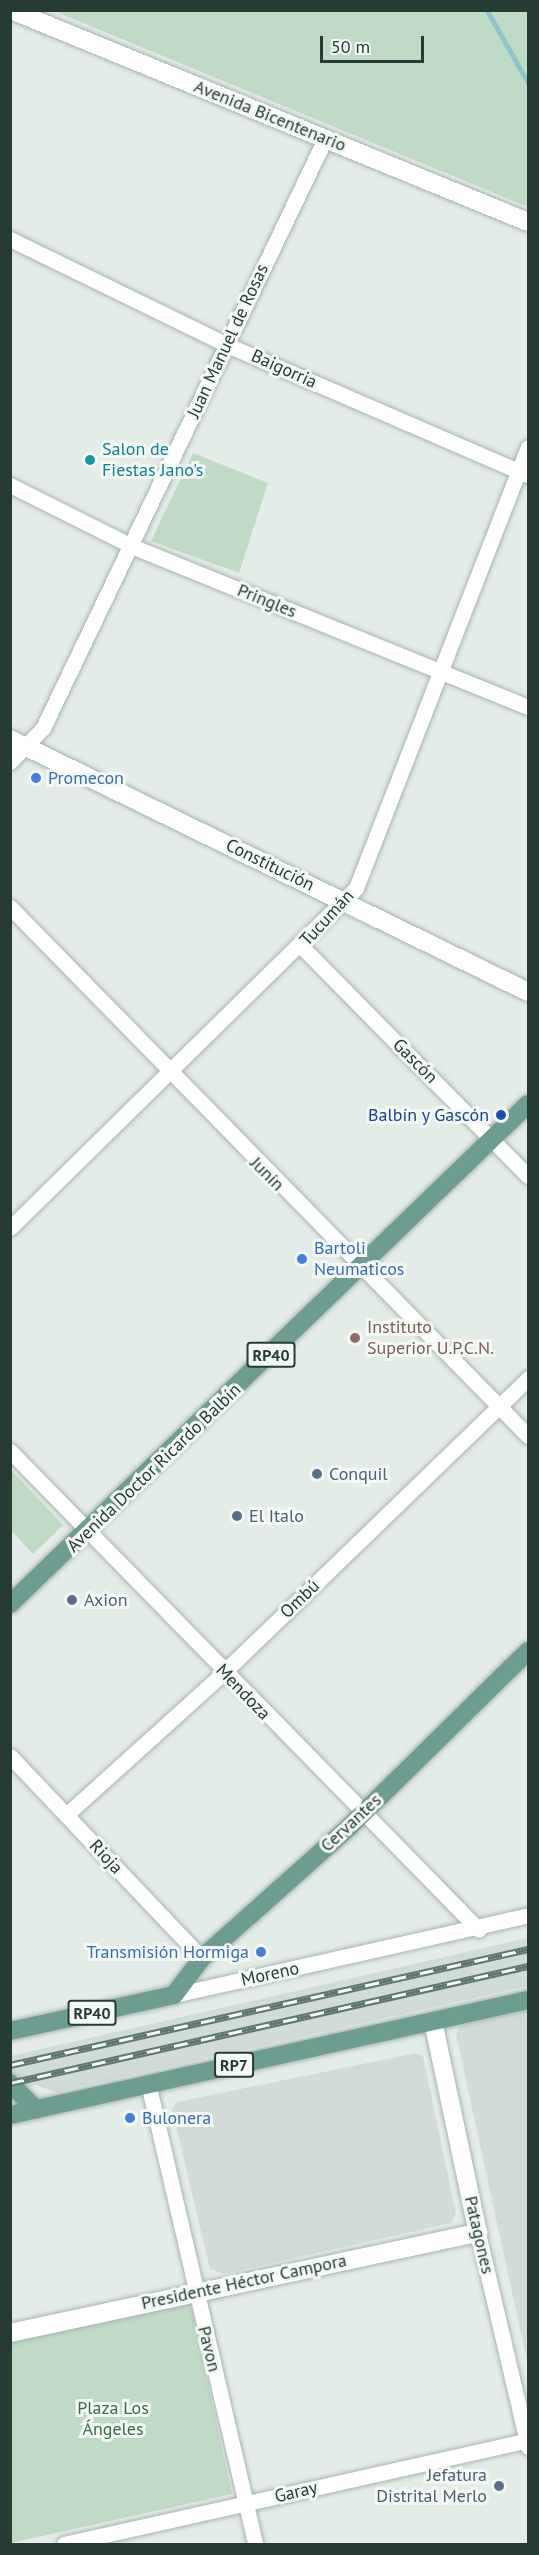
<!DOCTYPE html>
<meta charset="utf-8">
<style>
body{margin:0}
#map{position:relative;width:539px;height:2555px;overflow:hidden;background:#e4ece8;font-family:"PT Sans",sans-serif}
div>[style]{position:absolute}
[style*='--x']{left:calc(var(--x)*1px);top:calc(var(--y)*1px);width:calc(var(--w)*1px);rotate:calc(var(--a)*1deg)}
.built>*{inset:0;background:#d2dcd7}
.green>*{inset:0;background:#bfdbc6}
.stream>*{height:4.5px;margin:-2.25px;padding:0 2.25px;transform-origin:2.25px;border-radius:2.25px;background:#92c3cb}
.roads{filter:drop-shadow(0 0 2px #a7b4af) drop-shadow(0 0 2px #a7b4af)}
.minor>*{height:15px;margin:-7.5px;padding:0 7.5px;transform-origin:7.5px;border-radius:7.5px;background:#fff}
.tertiary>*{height:18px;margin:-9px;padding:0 9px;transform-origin:9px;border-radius:9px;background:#fff}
.primary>*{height:18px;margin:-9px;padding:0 9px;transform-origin:9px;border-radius:9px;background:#6d9d90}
.rail>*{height:7px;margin-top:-3.5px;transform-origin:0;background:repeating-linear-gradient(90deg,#f4f9f6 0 14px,#607770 0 28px);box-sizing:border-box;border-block:2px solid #607770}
.dots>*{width:16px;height:16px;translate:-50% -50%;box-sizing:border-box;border:3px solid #f4f9f6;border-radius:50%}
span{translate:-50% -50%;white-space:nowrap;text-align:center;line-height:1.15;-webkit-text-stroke:6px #f4f9f6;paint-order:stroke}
.shield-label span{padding:2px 4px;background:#f4f9f6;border:2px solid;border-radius:4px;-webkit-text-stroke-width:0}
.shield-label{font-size:16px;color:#253c35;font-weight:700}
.street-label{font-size:18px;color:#253c35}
.culture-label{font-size:18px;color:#0d838f}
.left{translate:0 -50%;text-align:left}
.shop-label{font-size:18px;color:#366cbe}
.right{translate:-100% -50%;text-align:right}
.transit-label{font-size:18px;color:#164399}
.education-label{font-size:18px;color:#785e54}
.service-label{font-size:18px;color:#4e5e75}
.park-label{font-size:18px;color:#336e49}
.frame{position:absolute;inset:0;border:12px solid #253c35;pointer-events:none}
.scale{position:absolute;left:320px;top:36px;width:104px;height:27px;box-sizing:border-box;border:3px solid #253c35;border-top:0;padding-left:8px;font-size:18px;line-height:21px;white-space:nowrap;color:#253c35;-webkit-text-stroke:4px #f4f9f6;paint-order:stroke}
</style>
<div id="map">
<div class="built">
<div style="clip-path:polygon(528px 1938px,528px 1986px,56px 2092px,36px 2085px,11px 2092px,11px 2056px)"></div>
<div style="clip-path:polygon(528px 2010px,528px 2366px,456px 2034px,460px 2026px)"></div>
<div style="clip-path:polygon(416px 2053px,423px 2056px,456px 2214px,451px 2223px,224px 2274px,210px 2269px,172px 2109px,177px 2102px)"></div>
</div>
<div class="green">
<div style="clip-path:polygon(54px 11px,528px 11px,528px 207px)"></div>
<div style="clip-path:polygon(193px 453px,268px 483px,239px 573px,151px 541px)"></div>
<div style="clip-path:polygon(11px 1470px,63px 1525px,33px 1554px,11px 1530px)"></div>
<div style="clip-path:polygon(190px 2302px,232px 2494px,11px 2543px,10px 2342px)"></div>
</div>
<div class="stream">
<div style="--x:487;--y:10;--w:83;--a:60.3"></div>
</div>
<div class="roads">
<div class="minor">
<div style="--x:10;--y:239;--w:239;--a:26"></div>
<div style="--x:225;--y:344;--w:330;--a:23.4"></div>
<div style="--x:10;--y:485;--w:139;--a:26.6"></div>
<div style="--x:134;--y:547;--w:425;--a:22.1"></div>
<div style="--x:10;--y:762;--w:47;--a:-45.9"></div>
<div style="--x:43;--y:728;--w:653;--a:-64.42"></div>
<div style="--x:10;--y:907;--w:740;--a:45.6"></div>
<div style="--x:301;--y:946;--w:323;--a:45.4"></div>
<div style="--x:10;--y:1228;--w:485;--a:-44.5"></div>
<div style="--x:356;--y:888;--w:473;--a:-68.7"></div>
<div style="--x:10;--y:1451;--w:670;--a:45.6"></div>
<div style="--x:10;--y:1756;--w:279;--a:46.5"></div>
<div style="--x:66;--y:1815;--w:213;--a:-42.1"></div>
<div style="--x:224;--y:1672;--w:423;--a:-44"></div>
<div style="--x:174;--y:1995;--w:363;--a:-12.7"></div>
<div style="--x:148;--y:2083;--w:473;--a:76.9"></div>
<div style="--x:478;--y:2233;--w:220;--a:76.8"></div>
<div style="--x:64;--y:2544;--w:476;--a:-12.6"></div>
</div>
<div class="tertiary">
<div style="--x:11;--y:10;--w:559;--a:22.3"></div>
<div style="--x:10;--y:739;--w:576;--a:26.03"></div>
<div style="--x:10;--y:2333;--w:479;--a:-12.1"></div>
<div style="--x:478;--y:2233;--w:216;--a:-102"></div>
</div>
<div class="primary">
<div style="--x:10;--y:1604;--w:720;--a:-43.99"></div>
<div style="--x:10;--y:2031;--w:168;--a:-12.4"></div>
<div style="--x:174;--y:1995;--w:46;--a:-52.9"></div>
<div style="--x:202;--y:1958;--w:197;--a:-41.7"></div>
<div style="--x:349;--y:1827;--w:251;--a:-44.5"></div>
<div style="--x:10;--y:2083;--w:37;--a:46"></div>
<div style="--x:10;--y:2115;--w:531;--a:-12.52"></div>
</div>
</div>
<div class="rail">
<div style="--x:10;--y:2065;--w:531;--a:-12.62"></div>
<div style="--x:10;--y:2083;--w:531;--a:-12.73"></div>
</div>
<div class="dots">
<div style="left:90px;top:460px;background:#0f9aa8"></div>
<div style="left:36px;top:778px;background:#3f7fe0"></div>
<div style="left:501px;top:1115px;background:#1a4fb4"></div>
<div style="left:302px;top:1259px;background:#3f7fe0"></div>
<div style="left:355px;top:1338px;background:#8d6e63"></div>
<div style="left:317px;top:1474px;background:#5c6f8a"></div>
<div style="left:237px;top:1516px;background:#5c6f8a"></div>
<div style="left:72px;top:1600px;background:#5c6f8a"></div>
<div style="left:261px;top:1952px;background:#3f7fe0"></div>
<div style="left:130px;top:2118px;background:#3f7fe0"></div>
<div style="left:499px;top:2486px;background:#5c6f8a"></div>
</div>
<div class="shield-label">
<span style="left:271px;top:1355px">RP40</span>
<span style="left:92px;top:2013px">RP40</span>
<span style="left:234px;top:2065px">RP7</span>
</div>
<div class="street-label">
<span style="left:270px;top:116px;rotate:22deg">Avenida Bicentenario</span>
<span style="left:228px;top:341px;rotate:-65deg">Juan Manuel de Rosas</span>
<span style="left:284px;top:369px;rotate:24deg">Baigorria</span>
<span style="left:267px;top:601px;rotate:22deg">Pringles</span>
<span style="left:270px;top:865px;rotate:26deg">Constitución</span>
<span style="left:327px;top:918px;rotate:-47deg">Tucumán</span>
<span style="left:415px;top:1061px;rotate:45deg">Gascón</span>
<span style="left:267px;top:1174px;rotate:45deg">Junín</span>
<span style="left:154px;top:1468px;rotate:-44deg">Avenida Doctor Ricardo Balbín</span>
<span style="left:300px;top:1599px;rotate:-44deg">Ombú</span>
<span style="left:243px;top:1692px;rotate:46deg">Mendoza</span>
<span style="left:351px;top:1823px;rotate:-43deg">Cervantes</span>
<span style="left:106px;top:1857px;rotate:47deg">Rioja</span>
<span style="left:270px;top:1974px;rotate:-12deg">Moreno</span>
<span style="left:479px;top:2235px;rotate:77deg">Patagones</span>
<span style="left:244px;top:2282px;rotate:-12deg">Presidente Héctor Campora</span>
<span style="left:209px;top:2349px;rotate:76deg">Pavon</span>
<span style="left:296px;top:2492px;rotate:-13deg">Garay</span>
</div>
<div class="culture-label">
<span class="left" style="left:102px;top:460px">Salon de<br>Fiestas Jano's</span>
</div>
<div class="shop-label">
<span class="left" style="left:48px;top:778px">Promecon</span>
<span class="left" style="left:314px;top:1259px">Bartoli<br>Neumaticos</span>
<span class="right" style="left:249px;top:1952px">Transmisión Hormiga</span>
<span class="left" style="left:142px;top:2118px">Bulonera</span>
</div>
<div class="transit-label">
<span class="right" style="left:489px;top:1115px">Balbín y Gascón</span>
</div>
<div class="education-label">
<span class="left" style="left:367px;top:1338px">Instituto<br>Superior U.P.C.N.</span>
</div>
<div class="service-label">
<span class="left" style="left:329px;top:1474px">Conquil</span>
<span class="left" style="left:249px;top:1516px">El Italo</span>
<span class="left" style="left:84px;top:1600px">Axion</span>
<span class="right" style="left:487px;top:2486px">Jefatura<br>Distrital Merlo</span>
</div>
<div class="park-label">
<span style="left:113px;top:2419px">Plaza Los<br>Ángeles</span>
</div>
<div class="frame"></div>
<div class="scale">50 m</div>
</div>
